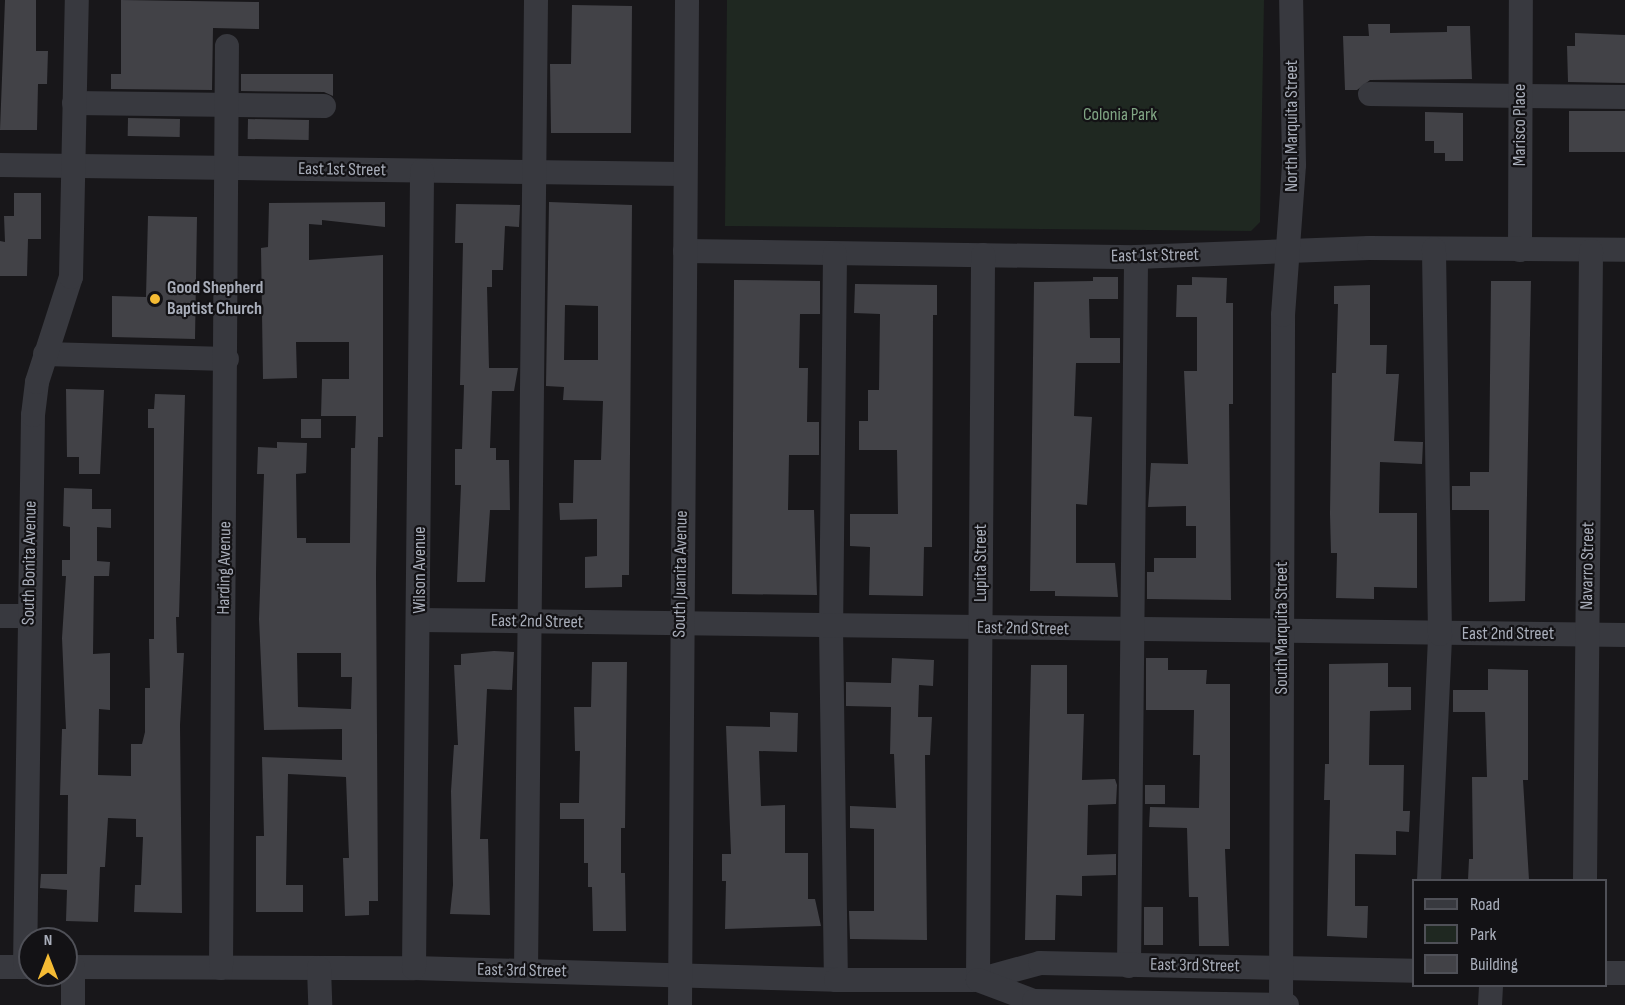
<!DOCTYPE html>
<style>
body{margin:0}
#map{position:relative;width:1625px;height:1005px;overflow:hidden;background:#18171a;font-family:"Sofia Sans Condensed",sans-serif}
div>[style]{position:absolute}
[style*='--x']{left:calc(var(--x)*1px);top:calc(var(--y)*1px);width:calc(var(--w)*1px);rotate:calc(var(--a)*1deg)}
.green>*{inset:0;background:#1f2821}
.building>*{inset:0;background:#424247;transform-origin:0 0}
.minor>*{height:24px;margin:-12px;padding:0 12px;transform-origin:12px;border-radius:12px;background:#38393f}
.dots>*{width:16px;height:16px;translate:-50% -50%;box-sizing:border-box;border:3px solid #131215;border-radius:50%}
span{translate:-50% -50%;white-space:nowrap;text-align:center;line-height:1.15;-webkit-text-stroke:4.5px #131215;paint-order:stroke}
.park-label{font-size:18px;color:#80a584}
.street-label{font-size:18px;color:#a9aeba}
.poi-label{font-size:18px;color:#a9aeba;font-weight:700}
.left{translate:0 -50%;text-align:left}
.legend{position:absolute;left:1412px;top:879px;width:195px;height:108px;box-sizing:border-box;background:#131215;border:2px solid #4f5057;margin:0;padding:8px 10px;list-style:none;font-size:18px;color:#a9aeba}
.legend li{display:flex;align-items:center;gap:12px;height:30px}
.legend b{width:30px;border:2px solid #4f5057}
.north{position:absolute;left:18px;top:927px;width:60px;height:60px;box-sizing:border-box;background:#131215;border:2px solid #4f5057;border-radius:50%;rotate:0deg;font-size:16px;font-weight:700;line-height:24px;text-align:center;color:#a9aeba}
.north::after{content:'';display:block;margin:auto;width:21px;height:27px;background:#f5bb34;clip-path:polygon(50% 0,100% 100%,50% 72%,0 100%)}
</style>
<div id="map">
<div class="green">
<div style="clip-path:polygon(727px 0,1264px 0,1260px 222px,1251px 231px,725px 226px)"></div>
</div>
<div class="building">
<div style="clip-path:polygon(5px 0,36px 0,36px 51px,48px 51px,47px 84px,38px 84px,37px 130px,0 130px)"></div>
<div style="clip-path:polygon(121px 0,259px 2px,259px 29px,213px 28px,212px 90px,111px 89px,111px 74px,121px 74px)"></div>
<div style="clip-path:polygon(572px 5px,632px 6px,631px 133px,551px 133px,550px 64px,571px 64px)"></div>
<div style="clip-path:polygon(1368px 24px,1390px 24px,1390px 33px,1447px 32px,1447px 26px,1470px 26px,1472px 79px,1370px 80px,1357px 90px,1345px 90px,1343px 36px,1369px 36px)"></div>
<div style="clip-path:polygon(1575px 33px,1625px 35px,1625px 83px,1568px 82px,1567px 46px,1575px 46px)"></div>
<div style="clip-path:polygon(241px 74px,333px 74px,333px 96px,324px 92px,241px 91px)"></div>
<div style="left:1569px;top:111px;width:56px;height:41px"></div>
<div style="clip-path:polygon(1425px 112px,1463px 113px,1463px 161px,1445px 161px,1445px 153px,1434px 153px,1434px 141px,1425px 141px)"></div>
<div style="left:128px;top:118px;width:52px;height:18px;rotate:1deg"></div>
<div style="left:248px;top:119px;width:61px;height:20px;rotate:1deg"></div>
<div style="clip-path:polygon(14px 193px,41px 193px,41px 239px,28px 239px,27px 276px,0 276px,0 241px,5px 242px,4px 216px,14px 216px)"></div>
<div style="clip-path:polygon(evenodd,385px 202px,385px 227px,322px 220px,322px 225px,309px 224px,309px 260px,383px 255px,383px 437px,378px 437px,376px 575px,378px 901px,369px 901px,369px 915px,345px 916px,343px 858px,349px 858px,346px 777px,288px 774px,286px 885px,303px 885px,303px 912px,256px 912px,256px 836px,264px 836px,262px 757px,342px 760px,342px 729px,264px 730px,259px 619px,264px 474px,257px 474px,258px 447px,277px 448px,277px 442px,307px 443px,306px 473px,296px 474px,297px 538px,306px 538px,306px 543px,350px 543px,351px 448px,355px 448px,356px 416px,321px 416px,322px 379px,349px 379px,349px 342px,296px 342px,297px 378px,263px 379px,261px 248px,268px 247px,269px 203px,385px 202px,297px 653px,341px 653px,341px 677px,352px 677px,351px 709px,298px 707px,297px 653px)"></div>
<div style="clip-path:polygon(evenodd,549px 202px,632px 205px,629px 575px,622px 575px,622px 587px,585px 588px,585px 557px,597px 556px,597px 519px,560px 520px,559px 503px,573px 503px,574px 460px,601px 460px,603px 401px,563px 400px,564px 387px,546px 386px,549px 202px,565px 305px,598px 306px,598px 360px,564px 360px,565px 305px)"></div>
<div style="clip-path:polygon(456px 204px,520px 205px,519px 227px,505px 226px,503px 270px,492px 270px,492px 287px,487px 287px,489px 368px,518px 368px,514px 391px,492px 391px,490px 448px,496px 448px,496px 460px,509px 460px,510px 510px,490px 510px,485px 582px,457px 582px,461px 485px,455px 485px,455px 449px,462px 449px,464px 385px,460px 385px,463px 243px,455px 243px)"></div>
<div style="clip-path:polygon(148px 216px,197px 217px,195px 339px,112px 337px,112px 296px,146px 297px)"></div>
<div style="clip-path:polygon(1093px 277px,1118px 277px,1118px 299px,1089px 299px,1090px 338px,1120px 338px,1120px 363px,1076px 363px,1074px 416px,1092px 417px,1087px 505px,1076px 504px,1076px 563px,1115px 563px,1118px 597px,1055px 596px,1055px 591px,1030px 591px,1034px 282px,1093px 281px)"></div>
<div style="clip-path:polygon(1192px 277px,1227px 278px,1226px 303px,1233px 303px,1233px 404px,1229px 404px,1231px 600px,1147px 599px,1147px 572px,1154px 572px,1154px 558px,1196px 558px,1196px 526px,1186px 526px,1186px 506px,1148px 507px,1151px 463px,1188px 464px,1184px 371px,1197px 371px,1197px 317px,1176px 317px,1177px 285px,1192px 285px)"></div>
<div style="clip-path:polygon(734px 280px,820px 281px,820px 314px,800px 314px,799px 368px,808px 368px,807px 422px,819px 422px,819px 455px,789px 455px,788px 510px,814px 510px,817px 595px,732px 594px)"></div>
<div style="clip-path:polygon(1491px 281px,1531px 281px,1525px 601px,1489px 602px,1489px 510px,1452px 510px,1452px 486px,1470px 486px,1470px 472px,1489px 472px)"></div>
<div style="clip-path:polygon(855px 284px,937px 285px,937px 315px,933px 315px,932px 547px,924px 547px,923px 596px,869px 595px,870px 547px,850px 546px,850px 514px,898px 514px,897px 450px,859px 450px,859px 421px,868px 421px,868px 390px,879px 390px,880px 314px,854px 313px)"></div>
<div style="clip-path:polygon(1370px 285px,1370px 345px,1387px 345px,1386px 374px,1399px 374px,1394px 441px,1423px 442px,1422px 464px,1380px 462px,1379px 513px,1417px 513px,1417px 588px,1374px 587px,1374px 599px,1336px 598px,1337px 553px,1331px 553px,1330px 514px,1332px 373px,1336px 373px,1338px 304px,1334px 304px,1334px 286px)"></div>
<div style="clip-path:polygon(66px 389px,104px 390px,100px 474px,79px 474px,79px 457px,67px 457px)"></div>
<div style="clip-path:polygon(155px 394px,185px 395px,179px 617px,176px 617px,177px 653px,184px 653px,180px 725px,182px 913px,134px 912px,135px 885px,141px 885px,143px 837px,136px 837px,136px 819px,108px 818px,105px 867px,100px 867px,98px 922px,66px 921px,67px 890px,40px 888px,41px 874px,67px 874px,68px 795px,60px 795px,62px 729px,66px 729px,62px 638px,66px 576px,62px 576px,62px 560px,70px 560px,70px 527px,63px 526px,64px 488px,92px 489px,92px 509px,111px 509px,111px 528px,97px 527px,97px 561px,110px 562px,109px 576px,94px 576px,93px 654px,110px 653px,110px 710px,99px 709px,98px 775px,131px 776px,131px 744px,142px 744px,145px 732px,145px 688px,150px 688px,149px 639px,154px 639px,154px 428px,148px 428px,148px 409px,154px 409px)"></div>
<div style="left:301px;top:419px;width:20px;height:19px"></div>
<div style="clip-path:polygon(494px 651px,514px 652px,512px 690px,487px 689px,480px 839px,488px 839px,490px 915px,450px 914px,453px 885px,451px 791px,454px 745px,458px 745px,454px 665px,461px 665px,461px 654px)"></div>
<div style="clip-path:polygon(892px 658px,934px 660px,933px 686px,919px 685px,918px 717px,932px 717px,930px 755px,925px 755px,927px 940px,850px 939px,849px 911px,874px 911px,874px 829px,850px 828px,850px 806px,896px 808px,894px 754px,890px 754px,891px 707px,846px 706px,846px 682px,891px 683px)"></div>
<div style="clip-path:polygon(1146px 658px,1168px 658px,1168px 670px,1207px 670px,1206px 684px,1230px 684px,1230px 849px,1225px 849px,1229px 946px,1199px 946px,1198px 897px,1189px 897px,1187px 828px,1149px 827px,1150px 807px,1199px 808px,1200px 755px,1193px 755px,1194px 710px,1146px 710px)"></div>
<div style="clip-path:polygon(592px 662px,627px 662px,625px 828px,621px 828px,621px 873px,625px 873px,626px 931px,593px 931px,592px 887px,588px 887px,588px 863px,584px 863px,584px 819px,560px 819px,560px 803px,579px 803px,580px 751px,575px 751px,574px 707px,591px 707px)"></div>
<div style="clip-path:polygon(1388px 663px,1388px 687px,1411px 687px,1411px 710px,1370px 711px,1369px 765px,1404px 765px,1403px 811px,1410px 811px,1409px 832px,1396px 831px,1396px 855px,1355px 854px,1355px 906px,1368px 906px,1367px 938px,1327px 936px,1330px 800px,1324px 800px,1325px 764px,1329px 764px,1329px 664px)"></div>
<div style="clip-path:polygon(1031px 665px,1067px 665px,1067px 714px,1084px 714px,1082px 780px,1115px 779px,1117px 785px,1116px 804px,1088px 805px,1087px 855px,1116px 854px,1116px 875px,1082px 876px,1082px 896px,1056px 895px,1055px 940px,1025px 940px)"></div>
<div style="clip-path:polygon(1488px 669px,1528px 670px,1528px 780px,1523px 780px,1529px 880px,1468px 880px,1469px 859px,1473px 859px,1472px 777px,1487px 777px,1485px 712px,1453px 712px,1453px 690px,1488px 690px)"></div>
<div style="clip-path:polygon(770px 712px,798px 713px,797px 752px,759px 751px,761px 806px,785px 805px,785px 853px,808px 853px,808px 899px,815px 899px,821px 926px,725px 929px,726px 881px,722px 881px,722px 854px,731px 854px,726px 726px,770px 727px)"></div>
<div style="left:1145px;top:785px;width:20px;height:19px"></div>
<div style="left:1144px;top:907px;width:19px;height:38px"></div>
</div>
<div class="minor">
<div style="--x:1370;--y:94;--w:255;--a:0.7"></div>
<div style="--x:74;--y:103;--w:250;--a:0.7"></div>
<div style="--x:0;--y:165;--w:684;--a:0.75"></div>
<div style="--x:1520;--y:250;--w:250;--a:-89.8"></div>
<div style="--x:685;--y:251;--w:451;--a:0.8"></div>
<div style="--x:1136;--y:257;--w:233;--a:-2.2"></div>
<div style="--x:1369;--y:248;--w:256;--a:0.4"></div>
<div style="--x:835;--y:254;--w:373;--a:90.6"></div>
<div style="--x:831;--y:627;--w:353;--a:89.2"></div>
<div style="--x:45;--y:354;--w:182;--a:1.6"></div>
<div style="--x:0;--y:616;--w:28;--a:0"></div>
<div style="--x:420;--y:620;--w:1205;--a:0.71"></div>
<div style="--x:1429;--y:880;--w:246;--a:-87.4"></div>
<div style="--x:1440;--y:634;--w:385;--a:-90.9"></div>
<div style="--x:1585;--y:880;--w:629;--a:-89.45"></div>
<div style="--x:1129;--y:966;--w:709;--a:-89.43"></div>
<div style="--x:0;--y:967;--w:30;--a:0"></div>
<div style="--x:25;--y:967;--w:552;--a:-89.17"></div>
<div style="--x:33;--y:415;--w:33;--a:-83"></div>
<div style="--x:37;--y:382;--w:110;--a:-72.1"></div>
<div style="--x:71;--y:277;--w:277;--a:-88.8"></div>
<div style="--x:66;--y:967;--w:348;--a:0.2"></div>
<div style="--x:414;--y:968;--w:422;--a:1.6"></div>
<div style="--x:836;--y:980;--w:142;--a:0"></div>
<div style="--x:978;--y:980;--w:64;--a:-15.3"></div>
<div style="--x:1040;--y:963;--w:374;--a:1.2"></div>
<div style="--x:221;--y:968;--w:922;--a:-89.63"></div>
<div style="--x:319;--y:968;--w:37;--a:88"></div>
<div style="--x:414;--y:968;--w:797;--a:-89.42"></div>
<div style="--x:526;--y:971;--w:971;--a:-89.41"></div>
<div style="--x:1606;--y:973;--w:19;--a:0"></div>
<div style="--x:978;--y:980;--w:725;--a:-89.6"></div>
<div style="--x:978;--y:980;--w:60;--a:20.6"></div>
<div style="--x:1034;--y:1001;--w:253;--a:0.9"></div>
<div style="--x:73;--y:1005;--w:38;--a:-90"></div>
<div style="--x:680;--y:1005;--w:1005;--a:-89.6"></div>
<div style="--x:1281;--y:1005;--w:690;--a:-89.83"></div>
<div style="--x:1283;--y:315;--w:150;--a:-85.8"></div>
<div style="--x:1294;--y:165;--w:165;--a:-91"></div>
<div style="--x:1490;--y:1005;--w:19;--a:-87"></div>
</div>
<div class="dots">
<div style="left:155px;top:299px;background:#f5bb34"></div>
</div>
<div class="park-label">
<span style="left:1120px;top:115px">Colonia Park</span>
</div>
<div class="street-label">
<span style="left:1520px;top:125px;rotate:-90deg">Marisco Place</span>
<span style="left:1292px;top:126px;rotate:-90deg">North Marquita Street</span>
<span style="left:342px;top:170px;rotate:1deg">East 1st Street</span>
<span style="left:1155px;top:256px;rotate:-1deg">East 1st Street</span>
<span style="left:30px;top:563px;rotate:-89deg">South Bonita Avenue</span>
<span style="left:981px;top:563px;rotate:-90deg">Lupita Street</span>
<span style="left:1588px;top:566px;rotate:-89deg">Navarro Street</span>
<span style="left:225px;top:568px;rotate:-89deg">Harding Avenue</span>
<span style="left:420px;top:570px;rotate:-90deg">Wilson Avenue</span>
<span style="left:681px;top:574px;rotate:-89deg">South Juanita Avenue</span>
<span style="left:537px;top:622px;rotate:1deg">East 2nd Street</span>
<span style="left:1282px;top:628px;rotate:-90deg">South Marquita Street</span>
<span style="left:1023px;top:629px;rotate:1deg">East 2nd Street</span>
<span style="left:1508px;top:634px">East 2nd Street</span>
<span style="left:1195px;top:966px;rotate:1deg">East 3rd Street</span>
<span style="left:522px;top:971px;rotate:1deg">East 3rd Street</span>
</div>
<div class="poi-label">
<span class="left" style="left:167px;top:299px">Good Shepherd<br>Baptist Church</span>
</div>
<ul class="legend">
<li><b style="height:8px;background:#38393f"></b>Road</li>
<li><b style="height:16px;background:#1f2821"></b>Park</li>
<li><b style="height:16px;background:#424247"></b>Building</li>
</ul>
<div class="north">N</div>
</div>
